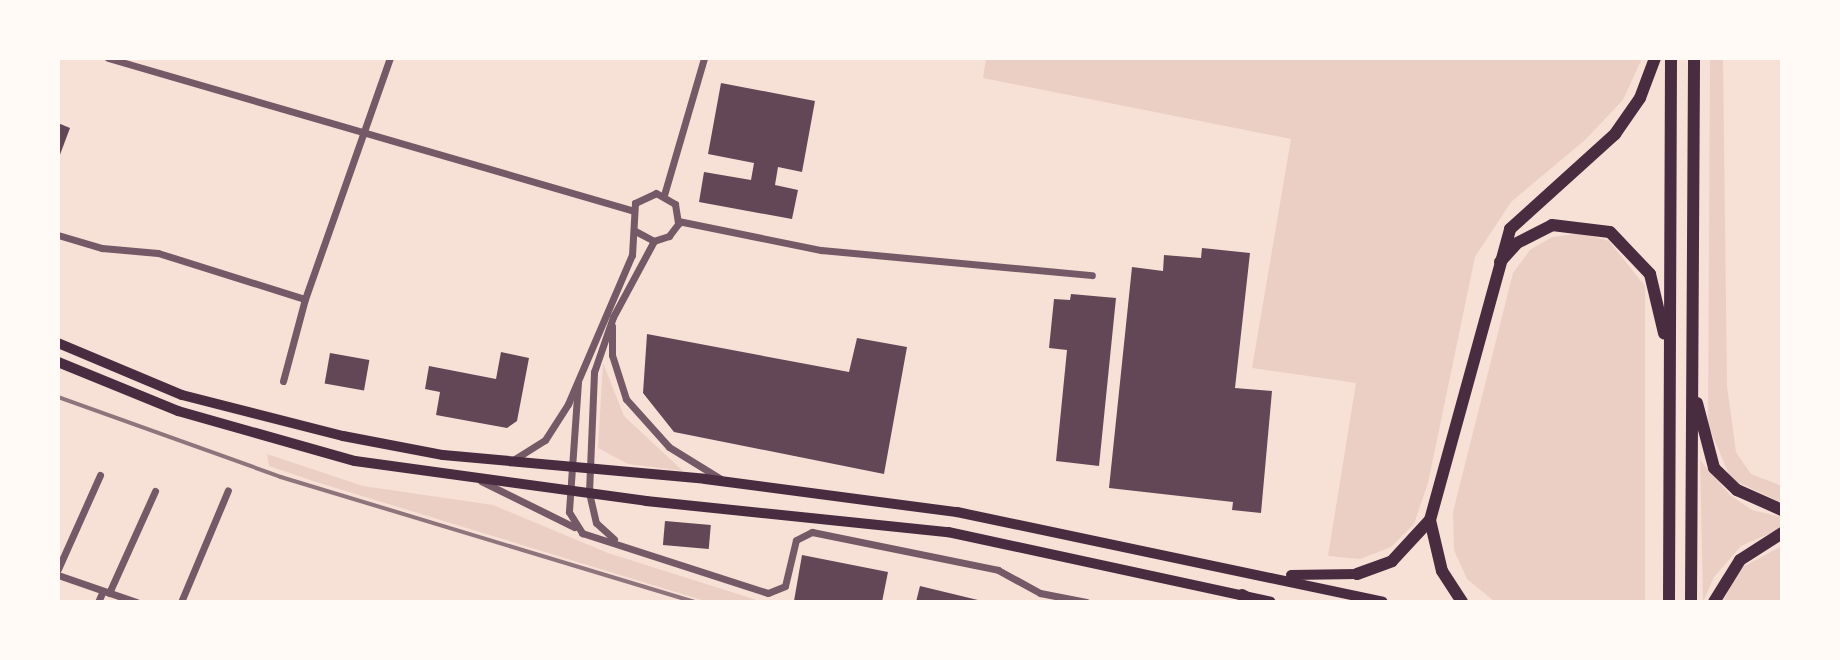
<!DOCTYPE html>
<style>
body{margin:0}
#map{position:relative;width:1840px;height:660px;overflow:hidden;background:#f7e1d7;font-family:"Space Grotesk",sans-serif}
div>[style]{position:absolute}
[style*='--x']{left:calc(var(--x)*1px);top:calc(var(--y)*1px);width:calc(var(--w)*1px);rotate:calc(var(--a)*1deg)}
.green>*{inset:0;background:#ebcfc5}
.building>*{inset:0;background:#644757;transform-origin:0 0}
.minor>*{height:7px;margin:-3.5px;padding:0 3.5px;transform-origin:3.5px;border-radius:3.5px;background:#755966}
.secondary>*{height:10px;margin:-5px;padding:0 5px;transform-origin:5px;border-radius:5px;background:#4a2c40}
.motorway>*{height:12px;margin:-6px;padding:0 6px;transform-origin:6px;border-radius:6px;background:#4a2c40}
.rail>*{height:3.5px;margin:-1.75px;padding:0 1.75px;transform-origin:1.75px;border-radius:1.75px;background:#8f747c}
span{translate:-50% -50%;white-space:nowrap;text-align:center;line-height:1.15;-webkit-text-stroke:5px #fffaf5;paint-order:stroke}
.frame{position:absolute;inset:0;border:60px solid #fffaf5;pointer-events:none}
</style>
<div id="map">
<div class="green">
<div style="clip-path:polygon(986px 58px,1642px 58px,1623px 100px,1585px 140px,1511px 202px,1475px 257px,1428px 483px,1414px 524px,1391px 547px,1360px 559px,1328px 556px,1356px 383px,1252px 368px,1291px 139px,983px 78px)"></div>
<div style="clip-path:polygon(1710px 58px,1723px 58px,1727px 386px,1736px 452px,1751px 474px,1782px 486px,1782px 503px,1731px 479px,1708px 425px)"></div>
<div style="clip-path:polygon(1582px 233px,1609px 241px,1645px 286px,1645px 602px,1495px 602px,1467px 579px,1454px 550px,1453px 512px,1513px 273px,1530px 250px,1552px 237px)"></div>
<div style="clip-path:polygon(603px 363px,624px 416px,683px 471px,628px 464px,598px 448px)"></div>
<div style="clip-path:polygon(267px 454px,363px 486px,493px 505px,608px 553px,763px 602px,708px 602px,313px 481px,269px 466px)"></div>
<div style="clip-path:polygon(1700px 460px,1730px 495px,1752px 510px,1782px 517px,1782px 528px,1741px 546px,1714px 577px,1703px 602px)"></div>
<div style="clip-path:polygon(1782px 546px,1782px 602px,1723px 602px,1739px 569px)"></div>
</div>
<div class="building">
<div style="clip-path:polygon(721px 83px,815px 101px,802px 172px,778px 167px,775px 185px,798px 190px,792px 219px,699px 202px,704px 172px,751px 180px,754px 163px,708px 154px)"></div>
<div style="clip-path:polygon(58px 123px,70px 128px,58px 160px)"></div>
<div style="clip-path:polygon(1202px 248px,1250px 253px,1235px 388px,1272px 391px,1261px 513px,1232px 510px,1233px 502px,1109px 488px,1132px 267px,1163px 271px,1164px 255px,1201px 258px)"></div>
<div style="clip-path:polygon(1071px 294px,1116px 298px,1099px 466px,1056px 461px,1067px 350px,1049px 348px,1054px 299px,1070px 300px)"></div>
<div style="clip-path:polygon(647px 334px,849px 372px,857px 338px,907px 347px,884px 474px,674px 432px,643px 393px)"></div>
<div style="clip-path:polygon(501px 352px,529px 358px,517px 421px,507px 428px,436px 415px,440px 392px,425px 389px,429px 366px,496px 379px)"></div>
<div style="left:330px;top:353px;width:40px;height:31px;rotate:10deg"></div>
<div style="left:665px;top:521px;width:46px;height:24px;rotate:5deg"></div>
<div style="clip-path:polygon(802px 555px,888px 572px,882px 602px,794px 601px)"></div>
<div style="clip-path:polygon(920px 586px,982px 601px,982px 602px,916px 602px)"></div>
</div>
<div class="minor">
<div style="--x:108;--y:58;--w:545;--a:16.21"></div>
<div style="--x:664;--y:195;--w:143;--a:-73.7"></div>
<div style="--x:678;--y:221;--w:146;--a:11.5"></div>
<div style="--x:821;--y:250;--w:272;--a:5.3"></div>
<div style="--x:58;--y:235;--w:46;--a:16.5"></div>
<div style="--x:102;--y:248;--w:56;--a:5.1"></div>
<div style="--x:158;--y:253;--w:154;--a:17.4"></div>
<div style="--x:612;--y:326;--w:29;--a:90"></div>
<div style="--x:612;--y:355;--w:46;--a:72.3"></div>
<div style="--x:626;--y:399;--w:64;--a:48.1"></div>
<div style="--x:669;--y:447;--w:61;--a:31.6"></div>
<div style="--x:283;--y:381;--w:85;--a:-75"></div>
<div style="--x:305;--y:299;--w:256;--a:-70.6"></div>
<div style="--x:578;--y:382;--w:130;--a:94"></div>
<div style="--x:569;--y:512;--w:25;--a:58"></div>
<div style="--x:582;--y:533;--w:195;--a:17.9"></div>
<div style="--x:768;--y:593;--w:18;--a:-22"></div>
<div style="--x:785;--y:586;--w:47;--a:-76.6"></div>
<div style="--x:796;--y:540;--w:18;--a:-27"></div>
<div style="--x:812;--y:532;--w:190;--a:11.5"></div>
<div style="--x:998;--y:570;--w:48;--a:28.7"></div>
<div style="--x:1040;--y:593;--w:47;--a:11.1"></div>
<div style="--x:510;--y:462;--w:41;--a:-32.2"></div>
<div style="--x:545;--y:440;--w:43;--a:-57.4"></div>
<div style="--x:568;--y:404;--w:162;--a:-66.8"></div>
<div style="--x:632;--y:255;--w:52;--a:-86.7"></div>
<div style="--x:635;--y:203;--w:23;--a:-25"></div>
<div style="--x:656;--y:193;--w:22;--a:30"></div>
<div style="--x:675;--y:204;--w:20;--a:81"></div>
<div style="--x:678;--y:224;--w:15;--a:127"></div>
<div style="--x:669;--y:236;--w:16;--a:162"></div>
<div style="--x:654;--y:241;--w:21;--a:-152"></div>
<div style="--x:481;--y:481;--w:104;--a:26.3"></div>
<div style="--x:614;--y:539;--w:24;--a:-138"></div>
<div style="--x:596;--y:523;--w:32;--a:-103"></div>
<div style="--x:589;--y:492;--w:120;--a:-87.6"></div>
<div style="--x:594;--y:372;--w:58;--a:-70.9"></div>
<div style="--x:613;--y:317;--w:86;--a:-61.7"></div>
<div style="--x:58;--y:569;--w:103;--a:-65.9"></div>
<div style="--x:58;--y:575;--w:83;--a:19.1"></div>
<div style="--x:109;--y:593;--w:112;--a:-65.7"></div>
<div style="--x:98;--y:602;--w:12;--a:-66"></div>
<div style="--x:181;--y:602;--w:121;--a:-67.2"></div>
</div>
<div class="secondary">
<div style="--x:58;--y:343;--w:134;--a:22.8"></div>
<div style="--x:182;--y:395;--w:166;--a:14.3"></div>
<div style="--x:343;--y:436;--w:102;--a:10.8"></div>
<div style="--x:443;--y:455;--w:263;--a:5.2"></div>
<div style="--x:705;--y:479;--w:254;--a:7.5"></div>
<div style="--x:957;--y:512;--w:435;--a:11.9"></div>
<div style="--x:58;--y:362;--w:130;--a:22.2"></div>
<div style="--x:178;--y:411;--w:184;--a:15.8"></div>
<div style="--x:355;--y:461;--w:294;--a:7.8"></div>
<div style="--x:646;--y:501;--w:304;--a:5.9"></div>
<div style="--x:948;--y:532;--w:330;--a:12.2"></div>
<div style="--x:1291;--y:575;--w:66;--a:-0.9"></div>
</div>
<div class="motorway">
<div style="--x:1500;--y:262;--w:25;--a:-48"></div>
<div style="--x:1517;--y:243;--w:39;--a:-27"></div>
<div style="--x:1552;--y:225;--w:58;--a:6.9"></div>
<div style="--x:1610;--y:232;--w:58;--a:46.4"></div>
<div style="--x:1650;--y:274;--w:61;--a:76.7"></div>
<div style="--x:1697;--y:403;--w:67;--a:75.3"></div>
<div style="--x:1714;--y:468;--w:32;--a:44"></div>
<div style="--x:1737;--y:490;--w:49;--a:24"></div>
<div style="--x:1430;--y:520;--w:52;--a:76.8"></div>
<div style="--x:1442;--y:571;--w:37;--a:57"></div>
<div style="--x:1357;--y:574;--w:37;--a:-20"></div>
<div style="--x:1392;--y:561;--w:56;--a:-47.2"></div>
<div style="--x:1430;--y:520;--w:302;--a:-74.6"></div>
<div style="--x:1510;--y:229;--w:142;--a:-42.1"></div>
<div style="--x:1615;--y:134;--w:44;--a:-55.2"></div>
<div style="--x:1640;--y:98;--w:43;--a:-69.4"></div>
<div style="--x:1242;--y:595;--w:14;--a:30"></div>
<div style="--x:1669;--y:602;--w:544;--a:-89.79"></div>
<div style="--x:1691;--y:602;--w:544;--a:-89.68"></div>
<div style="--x:1714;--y:602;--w:49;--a:-58.2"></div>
<div style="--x:1740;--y:560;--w:50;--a:-32.7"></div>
</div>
<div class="rail">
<div style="--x:58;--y:397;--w:237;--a:19.7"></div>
<div style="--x:281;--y:477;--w:432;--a:16.8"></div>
</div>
<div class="frame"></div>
</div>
